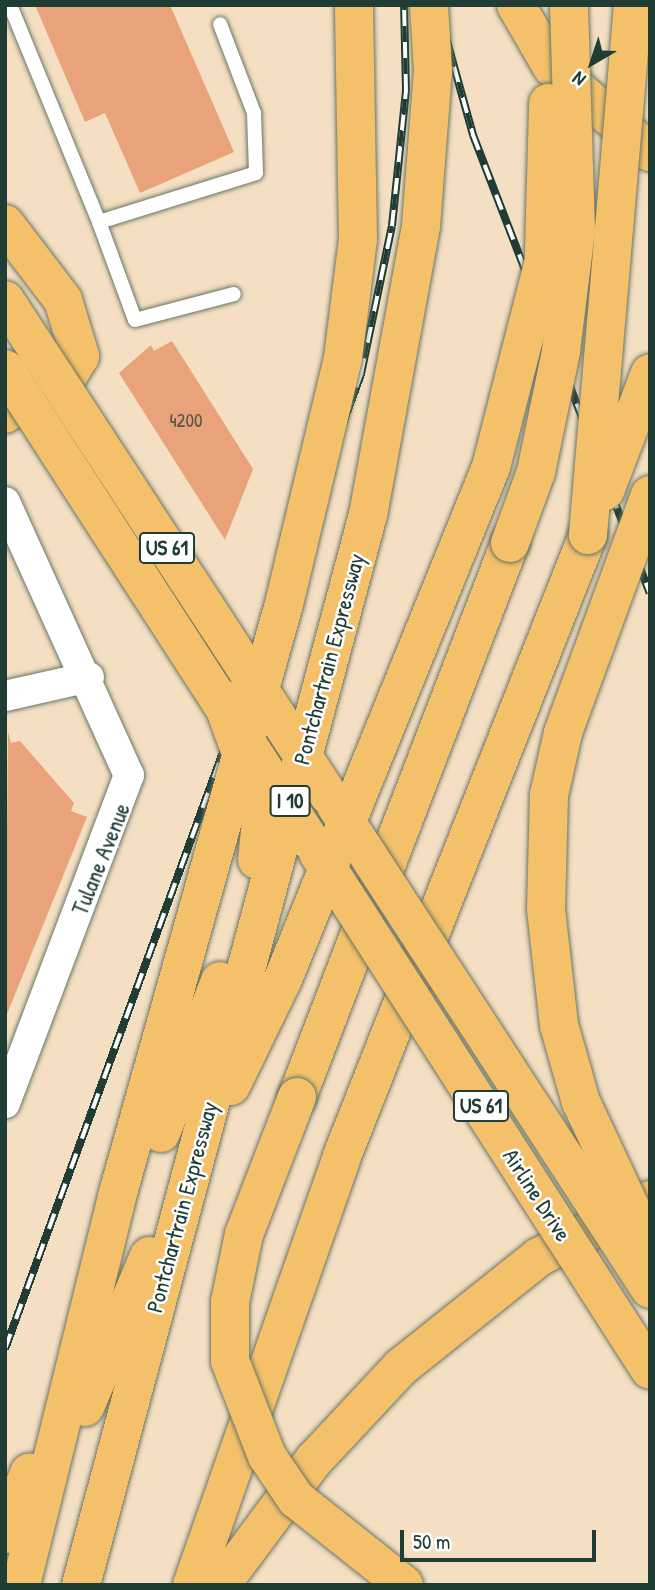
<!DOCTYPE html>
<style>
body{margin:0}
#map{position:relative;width:655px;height:1590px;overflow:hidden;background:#f4dfc2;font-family:"Patrick Hand",sans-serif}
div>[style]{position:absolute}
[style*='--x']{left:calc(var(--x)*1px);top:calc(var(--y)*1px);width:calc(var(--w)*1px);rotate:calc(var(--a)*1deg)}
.building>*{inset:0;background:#e9a27a}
.roads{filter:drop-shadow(0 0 2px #6a7666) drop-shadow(0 0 2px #6a7666)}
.lane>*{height:14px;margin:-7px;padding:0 7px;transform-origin:7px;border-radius:7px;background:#fff}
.street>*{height:30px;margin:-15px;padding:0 15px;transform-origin:15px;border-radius:15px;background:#fff}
.primary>*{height:38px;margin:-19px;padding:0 19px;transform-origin:19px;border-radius:19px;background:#f4c16a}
.highway>*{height:38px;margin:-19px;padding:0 19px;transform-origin:19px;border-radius:19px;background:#f4c16a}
.rail>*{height:8px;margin-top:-4px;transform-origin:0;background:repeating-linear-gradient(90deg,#fff 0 16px,#1f3d34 0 32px);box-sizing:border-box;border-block:2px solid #1f3d34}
.bridges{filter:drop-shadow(0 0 2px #6a7666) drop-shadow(0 0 2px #6a7666)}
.primary-bridge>*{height:38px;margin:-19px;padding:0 19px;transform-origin:19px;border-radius:19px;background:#f4c16a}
.highway-bridge>*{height:38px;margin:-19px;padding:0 19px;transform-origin:19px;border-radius:19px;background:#f4c16a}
span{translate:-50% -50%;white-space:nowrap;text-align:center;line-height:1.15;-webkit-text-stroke:5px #fff;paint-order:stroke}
.number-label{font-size:19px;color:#525646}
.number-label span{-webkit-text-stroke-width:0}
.shield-label span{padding:2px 5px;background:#fff;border:2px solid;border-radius:5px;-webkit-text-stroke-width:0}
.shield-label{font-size:21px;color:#1f3d34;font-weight:700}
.street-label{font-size:23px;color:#1f3d34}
.frame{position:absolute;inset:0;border:7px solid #1f3d34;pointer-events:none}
.north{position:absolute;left:557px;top:28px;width:70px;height:70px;-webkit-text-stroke:5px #fff;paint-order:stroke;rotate:219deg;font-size:19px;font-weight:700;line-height:28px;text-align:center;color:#1f3d34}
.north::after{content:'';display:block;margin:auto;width:24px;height:32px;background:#1f3d34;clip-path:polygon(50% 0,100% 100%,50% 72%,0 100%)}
.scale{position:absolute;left:400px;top:1530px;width:196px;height:32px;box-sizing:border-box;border:4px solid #1f3d34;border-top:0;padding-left:9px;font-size:21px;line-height:24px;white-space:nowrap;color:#1f3d34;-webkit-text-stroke:5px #fff;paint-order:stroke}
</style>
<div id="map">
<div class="building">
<div style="clip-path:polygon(35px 5px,170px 5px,234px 152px,140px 193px,105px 113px,85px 122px)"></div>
<div style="clip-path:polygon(172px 341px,253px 469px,225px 540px,119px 373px,151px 345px,154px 351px)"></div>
<div style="clip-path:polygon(8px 732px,11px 743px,20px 741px,74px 803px,71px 811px,87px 817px,5px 1019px)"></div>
</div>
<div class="roads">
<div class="lane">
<div style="--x:10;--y:5;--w:235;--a:67.7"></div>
<div style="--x:99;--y:222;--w:164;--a:-17.3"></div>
<div style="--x:256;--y:173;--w:60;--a:-91.9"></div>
<div style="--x:254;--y:113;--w:95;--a:-110.9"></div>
<div style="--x:99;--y:222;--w:104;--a:69.8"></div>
<div style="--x:135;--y:320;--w:102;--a:-14.7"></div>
</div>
<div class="street">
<div style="--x:5;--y:502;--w:300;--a:65.6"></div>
<div style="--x:129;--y:775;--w:351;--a:110.7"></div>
<div style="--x:5;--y:696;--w:86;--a:-12.7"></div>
</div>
<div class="primary">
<div style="--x:5;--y:224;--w:96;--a:52.7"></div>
<div style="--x:63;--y:300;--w:59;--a:73.1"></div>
<div style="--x:80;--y:356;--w:21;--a:121"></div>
<div style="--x:69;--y:374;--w:75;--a:148"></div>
</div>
<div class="highway">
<div style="--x:516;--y:5;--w:72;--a:59.9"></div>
<div style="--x:552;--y:67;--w:130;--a:40.9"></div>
<div style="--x:297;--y:1097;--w:594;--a:-68.97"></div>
<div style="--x:192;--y:1585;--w:454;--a:-70.7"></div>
<div style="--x:342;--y:1156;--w:668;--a:-68.39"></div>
<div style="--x:221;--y:1585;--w:156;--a:-53.4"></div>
<div style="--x:314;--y:1460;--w:127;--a:-46.9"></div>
<div style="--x:401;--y:1367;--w:176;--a:-38.6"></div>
<div style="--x:539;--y:1257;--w:125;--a:-27.2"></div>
</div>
</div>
<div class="rail">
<div style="--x:437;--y:5;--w:135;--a:74.5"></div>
<div style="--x:473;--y:135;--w:491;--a:68.9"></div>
<div style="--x:5;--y:1349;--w:1038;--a:-69.94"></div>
<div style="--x:361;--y:374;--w:151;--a:-78.2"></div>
<div style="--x:392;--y:226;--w:137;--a:-84.1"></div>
<div style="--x:406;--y:90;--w:85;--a:-91.3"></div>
</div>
<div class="bridges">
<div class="primary-bridge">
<div style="--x:5;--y:300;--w:592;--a:56.85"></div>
<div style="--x:5;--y:369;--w:563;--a:57.1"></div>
</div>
<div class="highway-bridge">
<div style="--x:543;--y:287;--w:184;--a:-88.4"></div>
<div style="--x:605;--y:491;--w:126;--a:-69.1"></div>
<div style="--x:650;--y:495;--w:253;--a:110.1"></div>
<div style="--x:563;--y:733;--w:64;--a:102.7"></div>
<div style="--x:549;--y:795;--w:114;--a:91.5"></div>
<div style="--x:546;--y:909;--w:117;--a:83.6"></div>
<div style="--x:559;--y:1025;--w:80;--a:74.1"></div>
<div style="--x:581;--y:1102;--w:162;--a:64.9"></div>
<div style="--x:588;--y:535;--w:532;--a:-85.15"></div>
<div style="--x:510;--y:543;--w:76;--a:-69.9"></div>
<div style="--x:536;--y:472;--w:124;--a:-78.3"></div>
<div style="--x:561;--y:351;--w:122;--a:-82.9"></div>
<div style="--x:576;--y:230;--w:225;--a:-91.8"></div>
<div style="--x:221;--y:698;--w:120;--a:70.1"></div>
<div style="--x:262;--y:811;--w:49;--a:95.8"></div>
<div style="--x:336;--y:806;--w:576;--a:56.97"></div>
<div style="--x:318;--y:853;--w:614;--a:57.29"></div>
<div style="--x:231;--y:1086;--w:119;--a:-64.1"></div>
<div style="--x:283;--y:979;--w:553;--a:-67.89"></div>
<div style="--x:491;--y:467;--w:213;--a:-75.6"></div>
<div style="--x:297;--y:1097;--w:147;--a:111.1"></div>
<div style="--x:244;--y:1234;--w:69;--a:101.6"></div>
<div style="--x:230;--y:1302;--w:59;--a:90"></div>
<div style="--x:230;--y:1361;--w:102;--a:68.7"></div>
<div style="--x:267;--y:1456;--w:52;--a:56"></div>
<div style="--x:296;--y:1499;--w:138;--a:38.5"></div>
<div style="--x:161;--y:1133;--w:163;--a:-68.8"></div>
<div style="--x:85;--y:1407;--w:164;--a:-67"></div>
<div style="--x:5;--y:1534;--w:66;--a:-68.5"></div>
<div style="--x:21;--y:1585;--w:404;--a:-76.1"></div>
<div style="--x:118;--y:1193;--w:612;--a:-74.26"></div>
<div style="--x:284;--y:604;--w:253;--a:-76.5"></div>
<div style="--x:343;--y:358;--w:120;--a:-82.8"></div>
<div style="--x:358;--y:239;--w:234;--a:-91"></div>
<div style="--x:81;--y:1585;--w:1108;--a:-74.99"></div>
<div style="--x:368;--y:515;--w:294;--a:-79.6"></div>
<div style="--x:421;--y:226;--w:155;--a:-85.6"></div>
<div style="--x:433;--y:71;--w:66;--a:-93.5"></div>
</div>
</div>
<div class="number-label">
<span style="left:186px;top:421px">4200</span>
</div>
<div class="shield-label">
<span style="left:167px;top:548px">US 61</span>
<span style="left:290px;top:801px">I 10</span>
<span style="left:481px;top:1106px">US 61</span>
</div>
<div class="street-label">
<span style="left:329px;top:659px;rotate:-75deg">Pontchartrain Expressway</span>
<span style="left:101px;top:859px;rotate:-68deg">Tulane Avenue</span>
<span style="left:537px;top:1195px;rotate:57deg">Airline Drive</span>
<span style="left:182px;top:1207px;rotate:-75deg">Pontchartrain Expressway</span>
</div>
<div class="frame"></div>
<div class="north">N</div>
<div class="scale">50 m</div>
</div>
